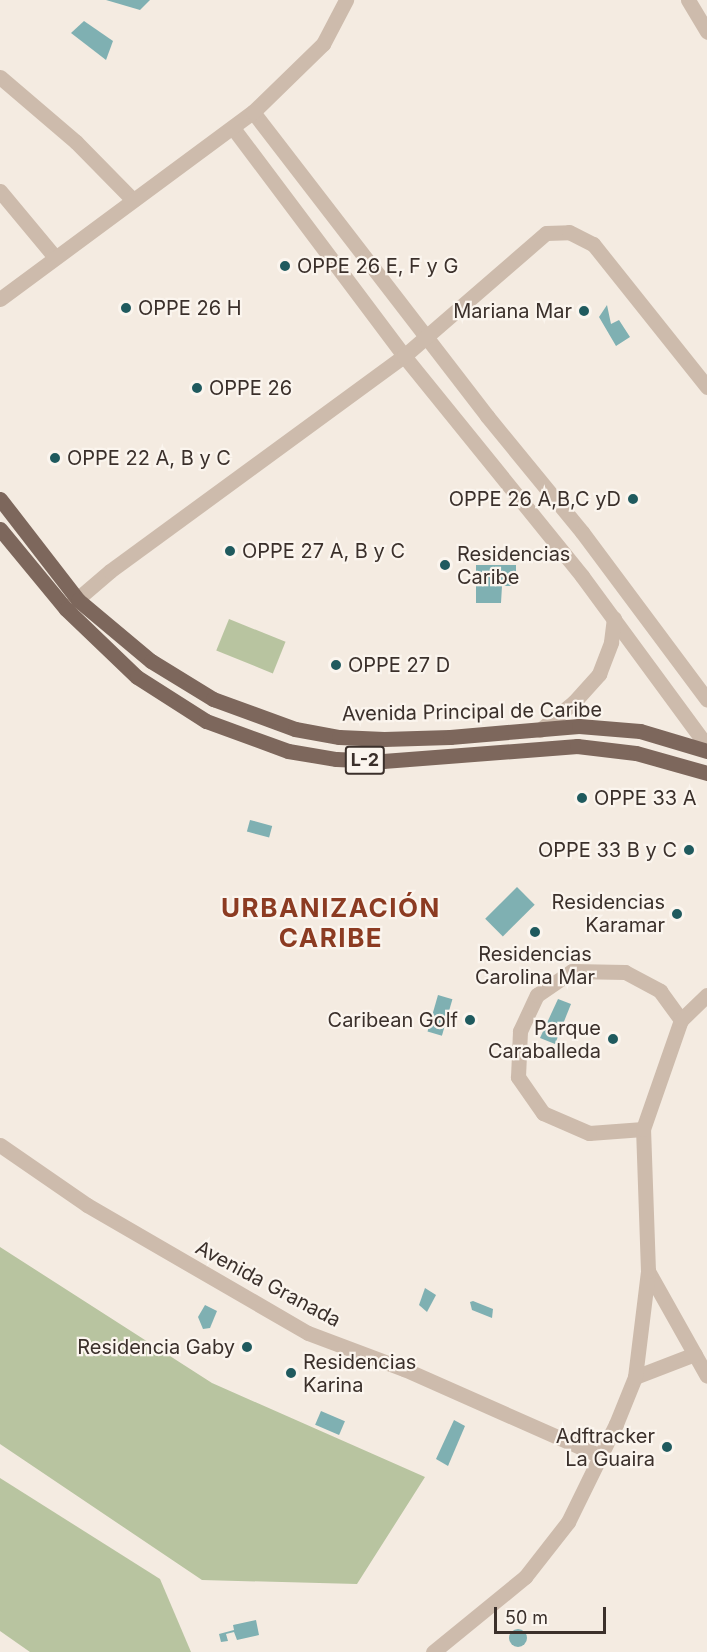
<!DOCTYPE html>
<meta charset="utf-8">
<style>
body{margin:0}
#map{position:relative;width:707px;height:1652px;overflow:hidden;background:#f4ebe1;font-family:Inter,sans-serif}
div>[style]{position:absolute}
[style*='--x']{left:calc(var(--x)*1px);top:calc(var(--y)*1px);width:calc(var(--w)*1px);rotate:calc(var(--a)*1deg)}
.green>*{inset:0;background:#b8c4a0;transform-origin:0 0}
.water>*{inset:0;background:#7fb0b2;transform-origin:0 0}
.round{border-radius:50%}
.minor>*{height:15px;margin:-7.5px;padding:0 7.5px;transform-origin:7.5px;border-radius:7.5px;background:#cdbbac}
.primary>*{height:15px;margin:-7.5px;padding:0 7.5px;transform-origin:7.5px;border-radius:7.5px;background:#7d675c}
.dots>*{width:16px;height:16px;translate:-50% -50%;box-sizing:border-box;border:3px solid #fbf5ee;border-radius:50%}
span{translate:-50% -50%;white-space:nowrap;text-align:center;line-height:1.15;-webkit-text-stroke:4.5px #fbf5ee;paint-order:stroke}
.shield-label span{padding:2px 4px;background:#fbf5ee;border:2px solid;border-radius:4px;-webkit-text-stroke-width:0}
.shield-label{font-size:18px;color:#3b302b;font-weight:700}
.poi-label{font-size:20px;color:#3b302b}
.left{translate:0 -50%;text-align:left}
.right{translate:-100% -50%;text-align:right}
.street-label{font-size:20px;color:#3b302b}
.district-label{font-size:26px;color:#8c3b22;font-weight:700;letter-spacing:1.5px}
.scale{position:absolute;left:494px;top:1607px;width:112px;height:27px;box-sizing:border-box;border:3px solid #3b302b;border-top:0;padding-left:8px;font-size:18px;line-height:21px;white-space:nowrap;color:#3b302b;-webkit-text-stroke:4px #fbf5ee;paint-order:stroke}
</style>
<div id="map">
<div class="green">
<div style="left:229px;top:619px;width:61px;height:34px;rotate:22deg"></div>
<div style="clip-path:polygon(0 1247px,212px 1383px,425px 1477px,357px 1584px,202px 1580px,0 1444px)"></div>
<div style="clip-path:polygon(0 1478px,160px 1579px,191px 1652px,30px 1652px,0 1631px)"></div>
</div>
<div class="water">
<div style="clip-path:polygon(106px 0,150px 0,140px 10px)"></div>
<div style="clip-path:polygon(84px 21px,113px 41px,106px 60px,71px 33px)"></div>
<div style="clip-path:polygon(607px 305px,611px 324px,619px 320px,630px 337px,616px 346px,599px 317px)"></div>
<div style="clip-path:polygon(476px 565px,516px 565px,516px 586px,502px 586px,501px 603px,476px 603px)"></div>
<div style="left:250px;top:820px;width:23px;height:12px;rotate:15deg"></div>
<div style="left:517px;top:887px;width:25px;height:45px;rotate:45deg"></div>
<div style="left:438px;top:995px;width:15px;height:38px;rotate:16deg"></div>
<div style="clip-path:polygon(558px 999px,571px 1004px,555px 1044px,540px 1038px)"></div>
<div style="clip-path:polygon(425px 1288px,436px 1295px,427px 1312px,419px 1305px)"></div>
<div style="clip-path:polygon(473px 1301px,493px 1309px,492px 1318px,472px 1310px,470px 1302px)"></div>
<div style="clip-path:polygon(205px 1305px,217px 1311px,210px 1328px,203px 1329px,198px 1317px)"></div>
<div style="left:321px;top:1411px;width:26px;height:15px;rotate:23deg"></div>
<div style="clip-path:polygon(454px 1420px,465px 1426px,448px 1466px,436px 1459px)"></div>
<div style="clip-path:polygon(256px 1620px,259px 1635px,237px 1640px,234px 1632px,226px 1634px,228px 1641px,221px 1642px,219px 1634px,234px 1630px,233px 1625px)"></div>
<div class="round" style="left:509px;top:1629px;width:18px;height:18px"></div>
</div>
<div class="minor">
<div style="--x:688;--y:0;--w:37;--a:59"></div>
<div style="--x:0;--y:77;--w:100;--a:40.5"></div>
<div style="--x:76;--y:142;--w:81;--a:45.5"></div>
<div style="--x:253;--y:112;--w:384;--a:52.4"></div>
<div style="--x:487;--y:416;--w:150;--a:50.7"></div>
<div style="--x:582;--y:532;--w:209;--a:53.3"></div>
<div style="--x:233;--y:128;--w:285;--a:53.1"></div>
<div style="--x:404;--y:356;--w:283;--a:51"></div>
<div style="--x:582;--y:576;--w:211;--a:53.7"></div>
<div style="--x:0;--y:191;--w:85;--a:50.3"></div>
<div style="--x:0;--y:299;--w:315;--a:-36.5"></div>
<div style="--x:253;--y:112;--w:98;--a:-44.2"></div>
<div style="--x:323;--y:44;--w:50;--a:-62.4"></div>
<div style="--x:68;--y:607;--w:55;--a:-40.6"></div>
<div style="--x:110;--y:571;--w:364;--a:-36.2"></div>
<div style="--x:404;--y:356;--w:188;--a:-40.9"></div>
<div style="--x:546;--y:233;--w:23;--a:-2"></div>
<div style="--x:569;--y:232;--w:27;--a:27"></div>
<div style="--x:593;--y:244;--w:183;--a:51.4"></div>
<div style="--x:540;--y:730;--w:44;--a:-39.5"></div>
<div style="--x:574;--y:702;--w:38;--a:-48"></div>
<div style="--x:599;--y:674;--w:34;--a:-69"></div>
<div style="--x:611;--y:642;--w:24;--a:-83"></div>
<div style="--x:643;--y:1129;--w:54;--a:175.8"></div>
<div style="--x:589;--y:1133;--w:50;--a:-156.5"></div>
<div style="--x:543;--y:1113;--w:44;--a:-124.8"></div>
<div style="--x:518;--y:1077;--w:46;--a:-87.5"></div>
<div style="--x:520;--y:1031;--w:40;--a:-65"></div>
<div style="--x:537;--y:995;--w:42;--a:-34.4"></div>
<div style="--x:572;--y:971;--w:53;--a:1.1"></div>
<div style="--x:625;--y:972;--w:40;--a:28"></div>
<div style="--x:660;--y:991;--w:36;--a:54"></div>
<div style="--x:0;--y:1145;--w:106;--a:34.6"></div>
<div style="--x:87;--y:1205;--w:255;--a:30.1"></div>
<div style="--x:308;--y:1333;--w:103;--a:20.6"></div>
<div style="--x:404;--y:1369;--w:214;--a:23.9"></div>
<div style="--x:648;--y:1271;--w:120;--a:60.7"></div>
<div style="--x:635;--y:1377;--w:64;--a:-21"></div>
<div style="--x:433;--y:1652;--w:119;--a:-39.2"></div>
<div style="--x:525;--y:1577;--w:70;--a:-52"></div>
<div style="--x:568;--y:1522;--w:109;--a:-63.9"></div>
<div style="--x:616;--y:1424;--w:51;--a:-68"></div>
<div style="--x:635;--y:1377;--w:107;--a:-83"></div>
<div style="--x:648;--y:1271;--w:142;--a:-92"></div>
<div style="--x:643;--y:1129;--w:115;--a:-70.8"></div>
<div style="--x:681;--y:1020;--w:36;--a:-44"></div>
</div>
<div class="primary">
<div style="--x:0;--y:499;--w:128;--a:52.3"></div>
<div style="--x:78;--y:600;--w:95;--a:39.9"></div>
<div style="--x:151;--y:661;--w:73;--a:31.5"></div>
<div style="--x:213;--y:699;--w:87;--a:20.1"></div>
<div style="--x:295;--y:729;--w:45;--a:10.3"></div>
<div style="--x:339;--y:737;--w:45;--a:2.5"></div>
<div style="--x:384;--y:739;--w:66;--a:-1.7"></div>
<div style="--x:450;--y:737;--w:129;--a:-4.9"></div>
<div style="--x:579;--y:726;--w:61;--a:4.7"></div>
<div style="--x:640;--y:731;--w:70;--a:16.6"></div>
<div style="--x:0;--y:529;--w:104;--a:50.5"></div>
<div style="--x:66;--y:609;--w:98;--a:43.8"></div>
<div style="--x:137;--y:677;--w:82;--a:32.5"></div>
<div style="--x:206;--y:721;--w:87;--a:20.1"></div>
<div style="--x:288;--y:751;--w:49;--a:9.5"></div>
<div style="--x:336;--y:759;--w:47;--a:2.4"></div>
<div style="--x:383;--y:761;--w:195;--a:-4.4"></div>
<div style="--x:577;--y:746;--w:59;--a:6.8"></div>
<div style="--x:636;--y:753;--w:74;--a:15.7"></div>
</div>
<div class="dots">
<div style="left:285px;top:266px;background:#1f5a5e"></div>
<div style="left:126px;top:308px;background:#1f5a5e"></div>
<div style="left:584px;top:311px;background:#1f5a5e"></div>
<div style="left:197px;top:388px;background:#1f5a5e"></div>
<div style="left:55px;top:458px;background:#1f5a5e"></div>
<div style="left:633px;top:499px;background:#1f5a5e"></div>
<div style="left:230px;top:551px;background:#1f5a5e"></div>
<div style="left:445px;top:565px;background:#1f5a5e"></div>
<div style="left:336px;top:665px;background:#1f5a5e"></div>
<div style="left:582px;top:798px;background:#1f5a5e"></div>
<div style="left:689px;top:850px;background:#1f5a5e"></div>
<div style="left:677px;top:914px;background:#1f5a5e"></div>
<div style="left:535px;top:932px;background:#1f5a5e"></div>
<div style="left:470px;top:1020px;background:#1f5a5e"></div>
<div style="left:613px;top:1039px;background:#1f5a5e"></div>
<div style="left:247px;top:1347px;background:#1f5a5e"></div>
<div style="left:291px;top:1373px;background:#1f5a5e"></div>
<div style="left:667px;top:1447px;background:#1f5a5e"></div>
</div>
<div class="shield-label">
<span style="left:365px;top:760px">L-2</span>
</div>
<div class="poi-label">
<span class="left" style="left:297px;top:266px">OPPE 26 E, F y G</span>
<span class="left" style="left:138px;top:308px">OPPE 26 H</span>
<span class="right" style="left:572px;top:311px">Mariana Mar</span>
<span class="left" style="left:209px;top:388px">OPPE 26</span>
<span class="left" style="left:67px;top:458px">OPPE 22 A, B y C</span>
<span class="right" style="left:621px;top:499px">OPPE 26 A,B,C yD</span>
<span class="left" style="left:242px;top:551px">OPPE 27 A, B y C</span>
<span class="left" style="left:457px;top:566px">Residencias<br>Caribe</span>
<span class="left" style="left:348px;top:665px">OPPE 27 D</span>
<span class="left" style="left:594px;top:798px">OPPE 33 A</span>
<span class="right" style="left:677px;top:850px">OPPE 33 B y C</span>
<span class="right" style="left:665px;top:914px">Residencias<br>Karamar</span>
<span style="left:535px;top:966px">Residencias<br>Carolina Mar</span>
<span class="right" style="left:458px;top:1020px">Caribean Golf</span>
<span class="right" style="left:601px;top:1040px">Parque<br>Caraballeda</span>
<span class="right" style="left:235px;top:1347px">Residencia Gaby</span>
<span class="left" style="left:303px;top:1374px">Residencias<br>Karina</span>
<span class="right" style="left:655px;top:1448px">Adftracker<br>La Guaira</span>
</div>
<div class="street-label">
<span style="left:472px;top:712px;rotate:-1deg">Avenida Principal de Caribe</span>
<span style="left:268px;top:1284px;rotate:28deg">Avenida Granada</span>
</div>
<div class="district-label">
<span style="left:331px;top:923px">URBANIZACIÓN<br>CARIBE</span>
</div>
<div class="scale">50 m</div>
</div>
